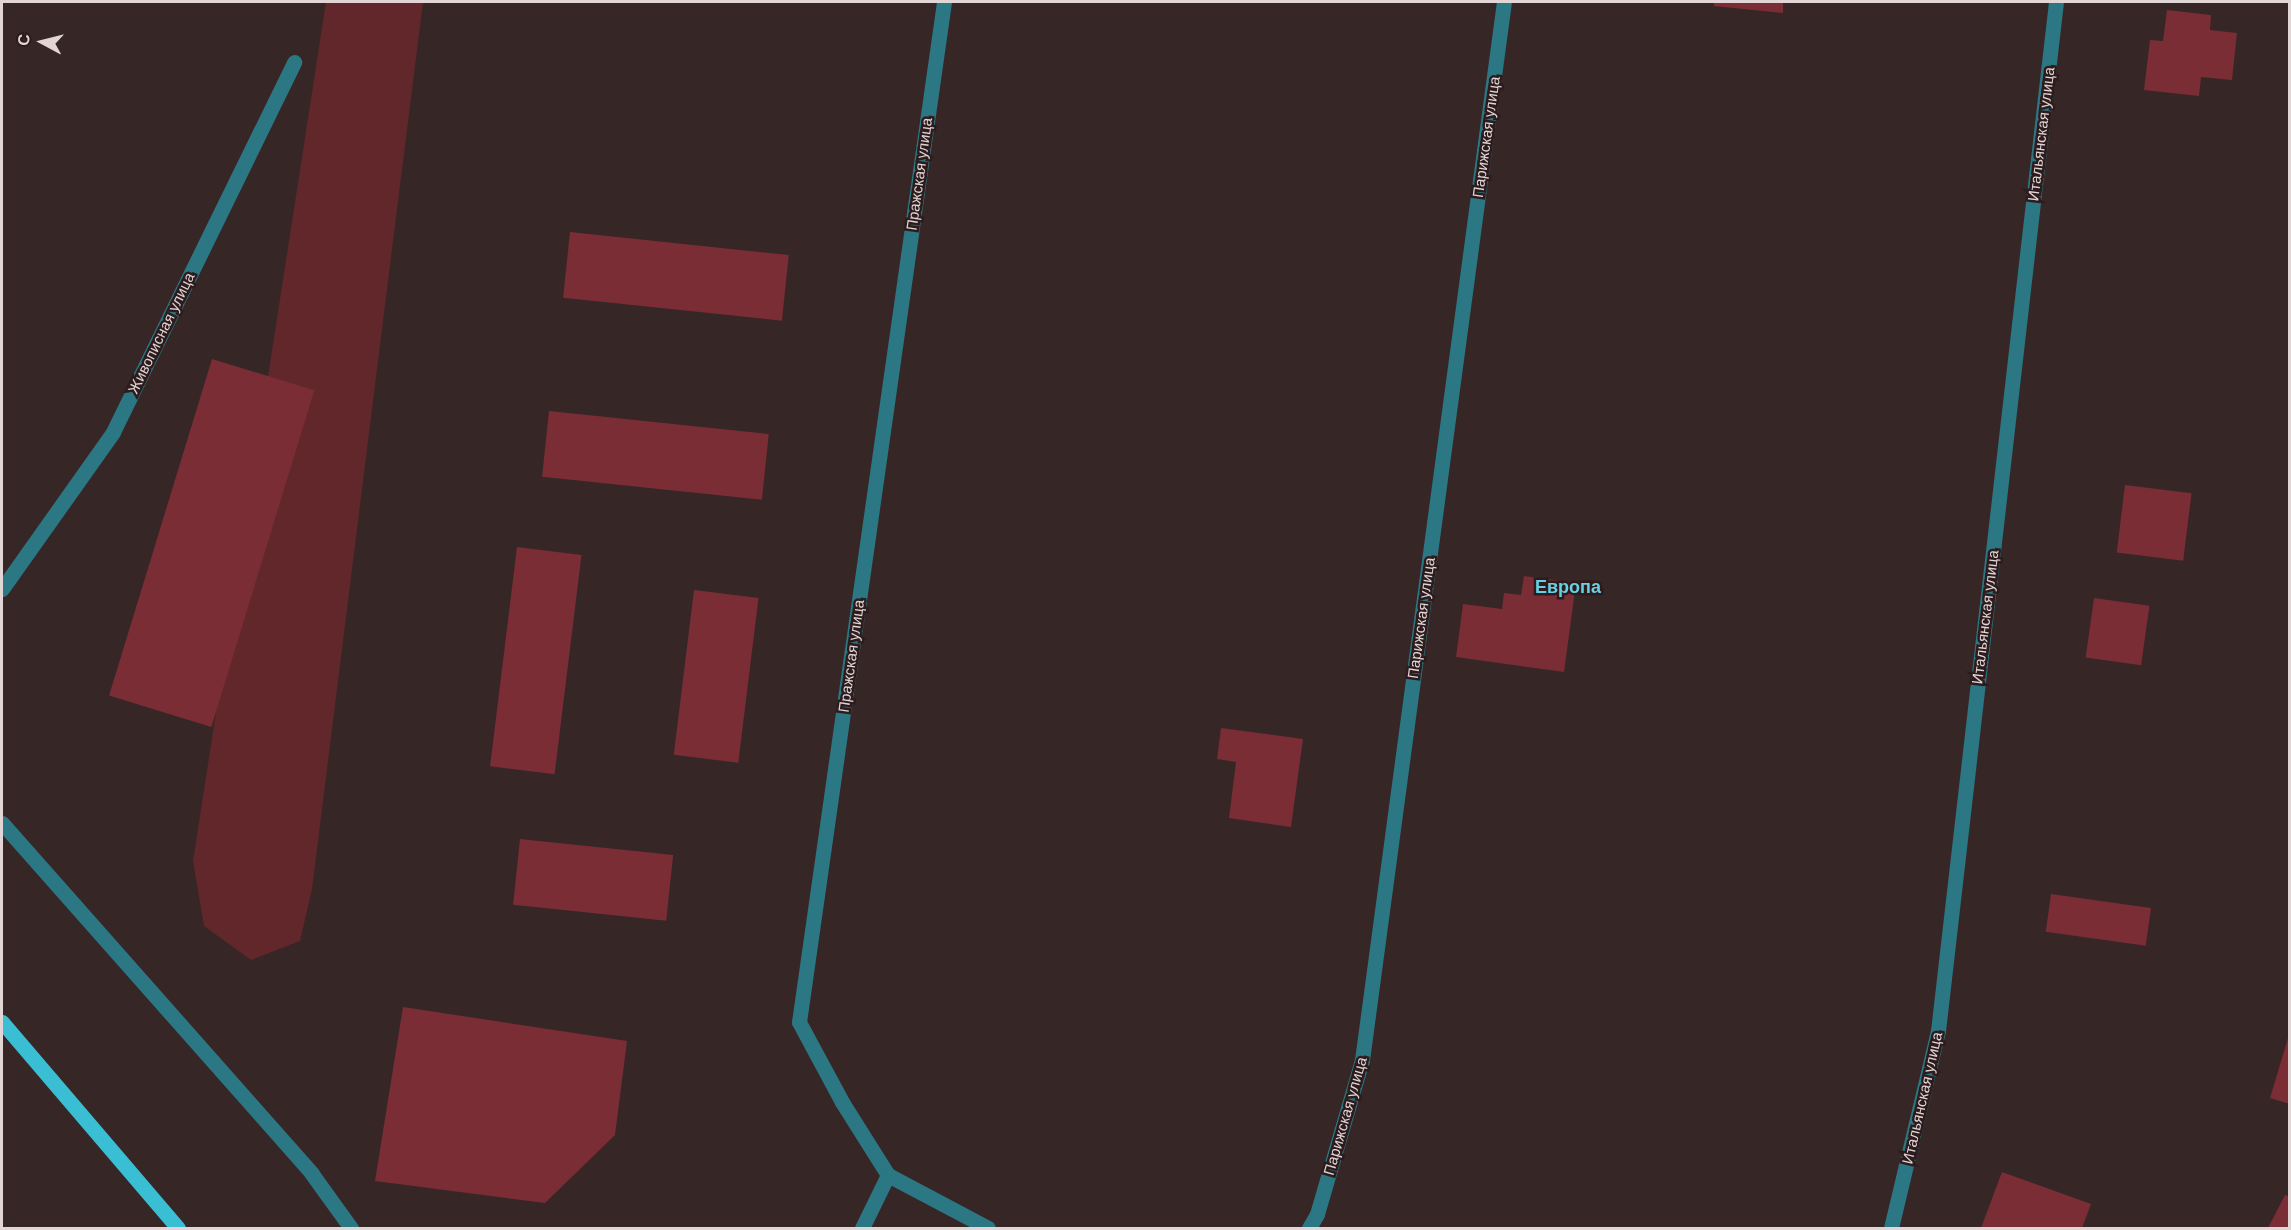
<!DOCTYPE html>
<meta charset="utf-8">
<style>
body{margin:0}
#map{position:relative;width:2291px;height:1230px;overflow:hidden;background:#372626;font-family:Arial,sans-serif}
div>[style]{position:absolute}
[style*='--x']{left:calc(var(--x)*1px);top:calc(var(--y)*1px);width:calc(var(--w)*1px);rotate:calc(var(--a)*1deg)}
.green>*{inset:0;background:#61272b}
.building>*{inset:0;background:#7a2d34;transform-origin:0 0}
.minor>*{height:15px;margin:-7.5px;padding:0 7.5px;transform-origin:7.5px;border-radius:7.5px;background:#2b7784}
.major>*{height:15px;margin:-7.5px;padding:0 7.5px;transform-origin:7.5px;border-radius:7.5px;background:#3abed4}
span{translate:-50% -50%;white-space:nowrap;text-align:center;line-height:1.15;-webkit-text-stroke:5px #2d1c1d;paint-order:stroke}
.street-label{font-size:15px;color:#e1d5d5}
.quarter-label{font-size:18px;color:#68d0e3;font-weight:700}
.frame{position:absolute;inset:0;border:3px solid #e1d5d5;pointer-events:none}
.north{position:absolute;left:12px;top:12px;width:60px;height:60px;-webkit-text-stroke:4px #2d1c1d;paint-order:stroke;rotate:277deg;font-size:16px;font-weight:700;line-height:24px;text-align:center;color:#e1d5d5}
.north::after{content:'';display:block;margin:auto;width:21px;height:27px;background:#e1d5d5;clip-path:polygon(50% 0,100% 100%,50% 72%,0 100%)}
</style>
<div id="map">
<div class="green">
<div style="clip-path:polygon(326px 2px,423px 2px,312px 889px,300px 941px,251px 960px,204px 926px,193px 861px)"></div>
</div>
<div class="building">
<div style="clip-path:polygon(1714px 2px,1783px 2px,1783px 13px,1714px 6px)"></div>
<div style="clip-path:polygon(2167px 10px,2211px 15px,2210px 30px,2237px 33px,2232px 80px,2201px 77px,2199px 96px,2144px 90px,2150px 40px,2163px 41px)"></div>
<div style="left:570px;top:232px;width:220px;height:66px;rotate:6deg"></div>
<div style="left:212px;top:359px;width:107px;height:352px;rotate:17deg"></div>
<div style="left:549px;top:411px;width:221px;height:66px;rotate:6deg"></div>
<div style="left:2125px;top:485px;width:67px;height:68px;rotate:7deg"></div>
<div style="left:517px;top:547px;width:65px;height:221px;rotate:7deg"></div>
<div style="clip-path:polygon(1524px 576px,1576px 583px,1564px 672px,1456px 657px,1463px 604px,1502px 609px,1504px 593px,1521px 595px)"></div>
<div style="left:694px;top:590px;width:65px;height:166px;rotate:7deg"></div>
<div style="left:2094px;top:598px;width:56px;height:60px;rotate:8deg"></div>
<div style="clip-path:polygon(1221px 728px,1303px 739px,1291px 827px,1229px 818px,1236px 762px,1217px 759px)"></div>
<div style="left:520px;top:839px;width:154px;height:66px;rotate:6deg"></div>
<div style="left:2051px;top:894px;width:101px;height:38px;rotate:8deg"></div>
<div style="clip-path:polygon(403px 1007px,627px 1041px,615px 1135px,545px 1203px,375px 1181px)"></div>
<div style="clip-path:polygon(2288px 1038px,2290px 1039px,2290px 1104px,2270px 1098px)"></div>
<div style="clip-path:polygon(2002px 1172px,2091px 1204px,2082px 1228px,1981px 1228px)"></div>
<div style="clip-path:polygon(2285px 1195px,2290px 1197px,2290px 1228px,2268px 1228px)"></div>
</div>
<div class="minor">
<div style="--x:944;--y:2;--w:1030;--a:98.09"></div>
<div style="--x:799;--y:1022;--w:91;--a:61.7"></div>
<div style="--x:842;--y:1102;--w:86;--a:57.8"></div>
<div style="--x:888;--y:1175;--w:113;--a:27.9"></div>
<div style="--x:2;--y:589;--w:192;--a:-54.7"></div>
<div style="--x:113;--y:432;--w:412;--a:-63.9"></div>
<div style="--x:2;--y:823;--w:468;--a:48.5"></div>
<div style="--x:312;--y:1174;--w:67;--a:54.2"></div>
<div style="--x:862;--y:1228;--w:59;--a:-63.9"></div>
<div style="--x:1309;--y:1228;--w:16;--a:-60"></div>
<div style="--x:1317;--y:1214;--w:160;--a:-73.7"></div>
<div style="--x:1362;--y:1060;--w:1067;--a:-82.36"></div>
<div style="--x:1891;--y:1228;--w:203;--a:-76.6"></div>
<div style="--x:1938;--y:1031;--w:1036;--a:-83.46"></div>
</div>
<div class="major">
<div style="--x:2;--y:1022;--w:271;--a:49.5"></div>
</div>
<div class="street-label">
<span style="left:2041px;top:134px;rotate:-83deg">Итальянская улица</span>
<span style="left:1486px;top:137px;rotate:-82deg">Парижская улица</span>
<span style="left:919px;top:174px;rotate:-82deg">Пражская улица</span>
<span style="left:161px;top:333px;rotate:-64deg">Живописная улица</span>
<span style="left:1985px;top:617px;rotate:-83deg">Итальянская улица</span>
<span style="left:1421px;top:618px;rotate:-82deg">Парижская улица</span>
<span style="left:851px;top:656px;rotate:-82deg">Пражская улица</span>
<span style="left:1922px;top:1098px;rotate:-77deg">Итальянская улица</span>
<span style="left:1345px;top:1116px;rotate:-74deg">Парижская улица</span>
</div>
<div class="quarter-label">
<span style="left:1568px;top:587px">Европа</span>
</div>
<div class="frame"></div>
<div class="north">С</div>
</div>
